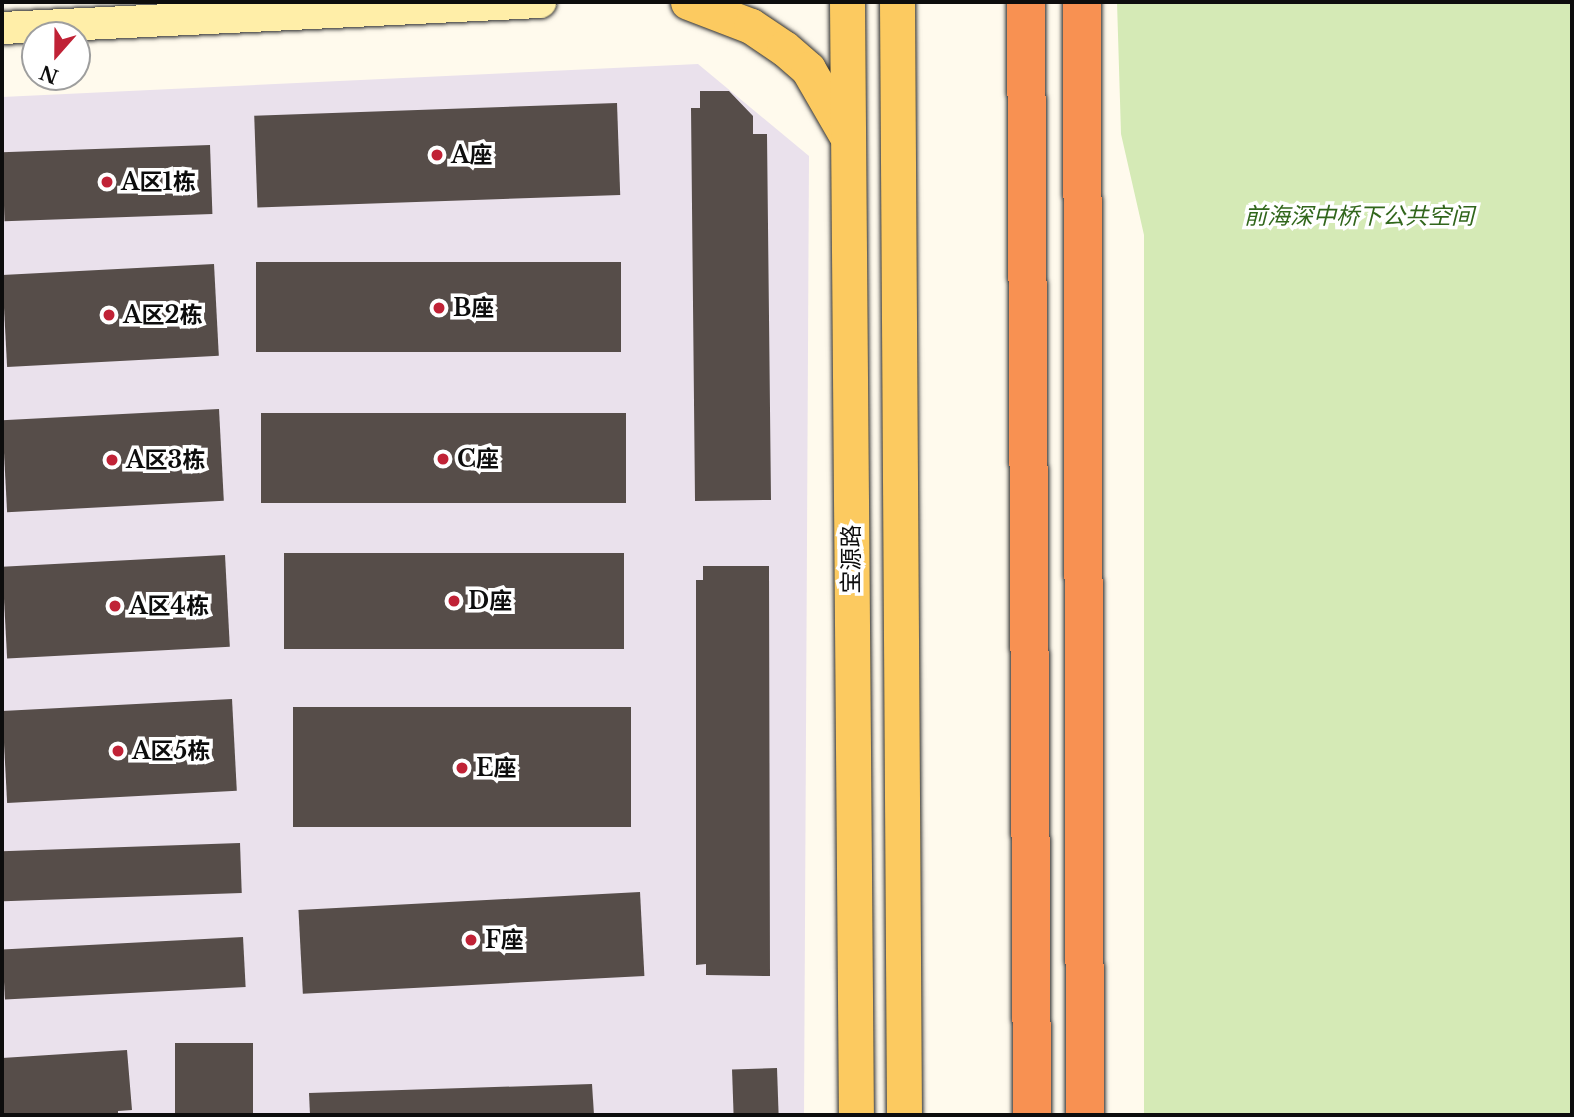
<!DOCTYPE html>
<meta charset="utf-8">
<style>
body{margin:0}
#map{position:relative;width:1574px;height:1117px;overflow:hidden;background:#fffaed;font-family:"Libre Baskerville","Noto Sans SC",serif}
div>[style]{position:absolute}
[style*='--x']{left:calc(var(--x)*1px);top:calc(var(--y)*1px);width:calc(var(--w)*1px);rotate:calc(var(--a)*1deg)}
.industrial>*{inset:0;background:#eae1ec}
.green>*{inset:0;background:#d5eab6}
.building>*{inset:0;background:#564d49;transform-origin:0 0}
.roads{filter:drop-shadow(0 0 2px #2f2f2f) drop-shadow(0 0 2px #2f2f2f)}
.secondary>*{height:32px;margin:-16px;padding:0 16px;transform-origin:16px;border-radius:16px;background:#ffeea8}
.primary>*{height:35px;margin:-17.5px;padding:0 17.5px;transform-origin:17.5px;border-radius:17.5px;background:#fcca60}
.highway>*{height:38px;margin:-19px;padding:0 19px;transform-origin:19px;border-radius:19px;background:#f89152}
.dots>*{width:19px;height:19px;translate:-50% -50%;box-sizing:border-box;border:4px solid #fff;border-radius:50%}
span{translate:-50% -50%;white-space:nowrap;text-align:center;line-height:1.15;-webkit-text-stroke:7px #fff;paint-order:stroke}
.poi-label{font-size:23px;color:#0d0d0d;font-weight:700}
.left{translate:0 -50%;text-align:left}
.park-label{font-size:23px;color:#31661c;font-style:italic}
.street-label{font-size:23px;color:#0d0d0d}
.frame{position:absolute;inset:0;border:4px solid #0d0d0d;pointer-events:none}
.north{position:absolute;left:21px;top:21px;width:70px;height:70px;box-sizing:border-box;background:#fff;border:2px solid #9e9e9e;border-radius:50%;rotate:201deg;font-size:19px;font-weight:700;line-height:28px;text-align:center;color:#0d0d0d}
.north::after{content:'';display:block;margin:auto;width:24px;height:32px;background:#c02236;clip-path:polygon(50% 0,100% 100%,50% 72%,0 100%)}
</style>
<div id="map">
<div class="industrial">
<div style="clip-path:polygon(698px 64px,809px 156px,804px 1115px,2px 1115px,2px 97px)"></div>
</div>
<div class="green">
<div style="clip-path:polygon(1117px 2px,1572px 2px,1572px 1115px,1144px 1115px,1144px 235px,1121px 134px)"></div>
</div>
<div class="building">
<div style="clip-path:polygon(700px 91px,729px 91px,753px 116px,753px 134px,767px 134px,771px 500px,695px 501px,691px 108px,700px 108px)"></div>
<div style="left:617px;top:103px;width:92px;height:363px;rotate:88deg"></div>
<div style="left:210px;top:145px;width:69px;height:208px;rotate:88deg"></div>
<div style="left:256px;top:262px;width:365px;height:90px"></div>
<div style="left:214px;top:264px;width:92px;height:212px;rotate:87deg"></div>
<div style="left:219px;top:409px;width:92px;height:217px;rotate:87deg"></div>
<div style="left:261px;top:413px;width:365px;height:90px"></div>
<div style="left:284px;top:553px;width:340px;height:96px"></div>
<div style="left:225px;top:555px;width:92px;height:223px;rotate:87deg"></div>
<div style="clip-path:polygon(703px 566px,769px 566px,770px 976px,706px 975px,706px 964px,696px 965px,696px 580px,703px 580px)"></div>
<div style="left:232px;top:699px;width:92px;height:230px;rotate:87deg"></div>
<div style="left:293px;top:707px;width:338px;height:120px"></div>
<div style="left:240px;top:843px;width:50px;height:238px;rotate:88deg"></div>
<div style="left:640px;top:892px;width:84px;height:342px;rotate:87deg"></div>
<div style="left:243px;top:937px;width:50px;height:241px;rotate:87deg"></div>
<div style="left:175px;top:1043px;width:78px;height:72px"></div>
<div style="clip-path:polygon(127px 1050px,132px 1110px,118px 1111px,118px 1115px,2px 1115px,2px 1058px)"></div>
<div style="left:777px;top:1068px;width:47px;height:45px;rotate:88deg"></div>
<div style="clip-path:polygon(592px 1084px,594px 1115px,310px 1115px,309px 1093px)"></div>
</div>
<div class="roads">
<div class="secondary">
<div style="--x:2;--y:28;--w:539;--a:-2.77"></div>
</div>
<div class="primary">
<div style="--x:688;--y:2;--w:67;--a:20.9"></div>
<div style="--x:751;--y:26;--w:40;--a:34"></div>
<div style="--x:784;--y:48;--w:32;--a:41"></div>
<div style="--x:808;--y:69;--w:74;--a:60"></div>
<div style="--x:847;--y:2;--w:1113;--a:89.54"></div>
<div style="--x:897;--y:2;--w:1113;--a:89.64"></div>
</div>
<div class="highway">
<div style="--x:1026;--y:2;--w:1113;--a:89.69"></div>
<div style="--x:1082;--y:2;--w:1113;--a:89.85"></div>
</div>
</div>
<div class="dots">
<div style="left:437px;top:155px;background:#c02236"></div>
<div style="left:107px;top:182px;background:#c02236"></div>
<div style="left:439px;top:308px;background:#c02236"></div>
<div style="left:109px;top:315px;background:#c02236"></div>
<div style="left:443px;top:459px;background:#c02236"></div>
<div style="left:112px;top:460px;background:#c02236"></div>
<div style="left:454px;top:601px;background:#c02236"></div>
<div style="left:115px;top:606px;background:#c02236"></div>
<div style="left:118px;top:751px;background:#c02236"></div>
<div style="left:462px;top:768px;background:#c02236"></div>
<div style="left:471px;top:940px;background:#c02236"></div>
</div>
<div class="poi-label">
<span class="left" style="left:451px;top:155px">A座</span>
<span class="left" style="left:121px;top:182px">A区1栋</span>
<span class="left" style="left:453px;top:308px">B座</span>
<span class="left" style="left:123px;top:315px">A区2栋</span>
<span class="left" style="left:457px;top:459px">C座</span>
<span class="left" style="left:126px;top:460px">A区3栋</span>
<span class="left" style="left:468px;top:601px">D座</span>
<span class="left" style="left:129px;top:606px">A区4栋</span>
<span class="left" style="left:132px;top:751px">A区5栋</span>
<span class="left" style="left:476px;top:768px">E座</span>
<span class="left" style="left:485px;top:940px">F座</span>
</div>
<div class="park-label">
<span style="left:1359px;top:216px">前海深中桥下公共空间</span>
</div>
<div class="street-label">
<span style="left:851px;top:559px;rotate:-90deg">宝源路</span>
</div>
<div class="frame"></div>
<div class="north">N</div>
</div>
